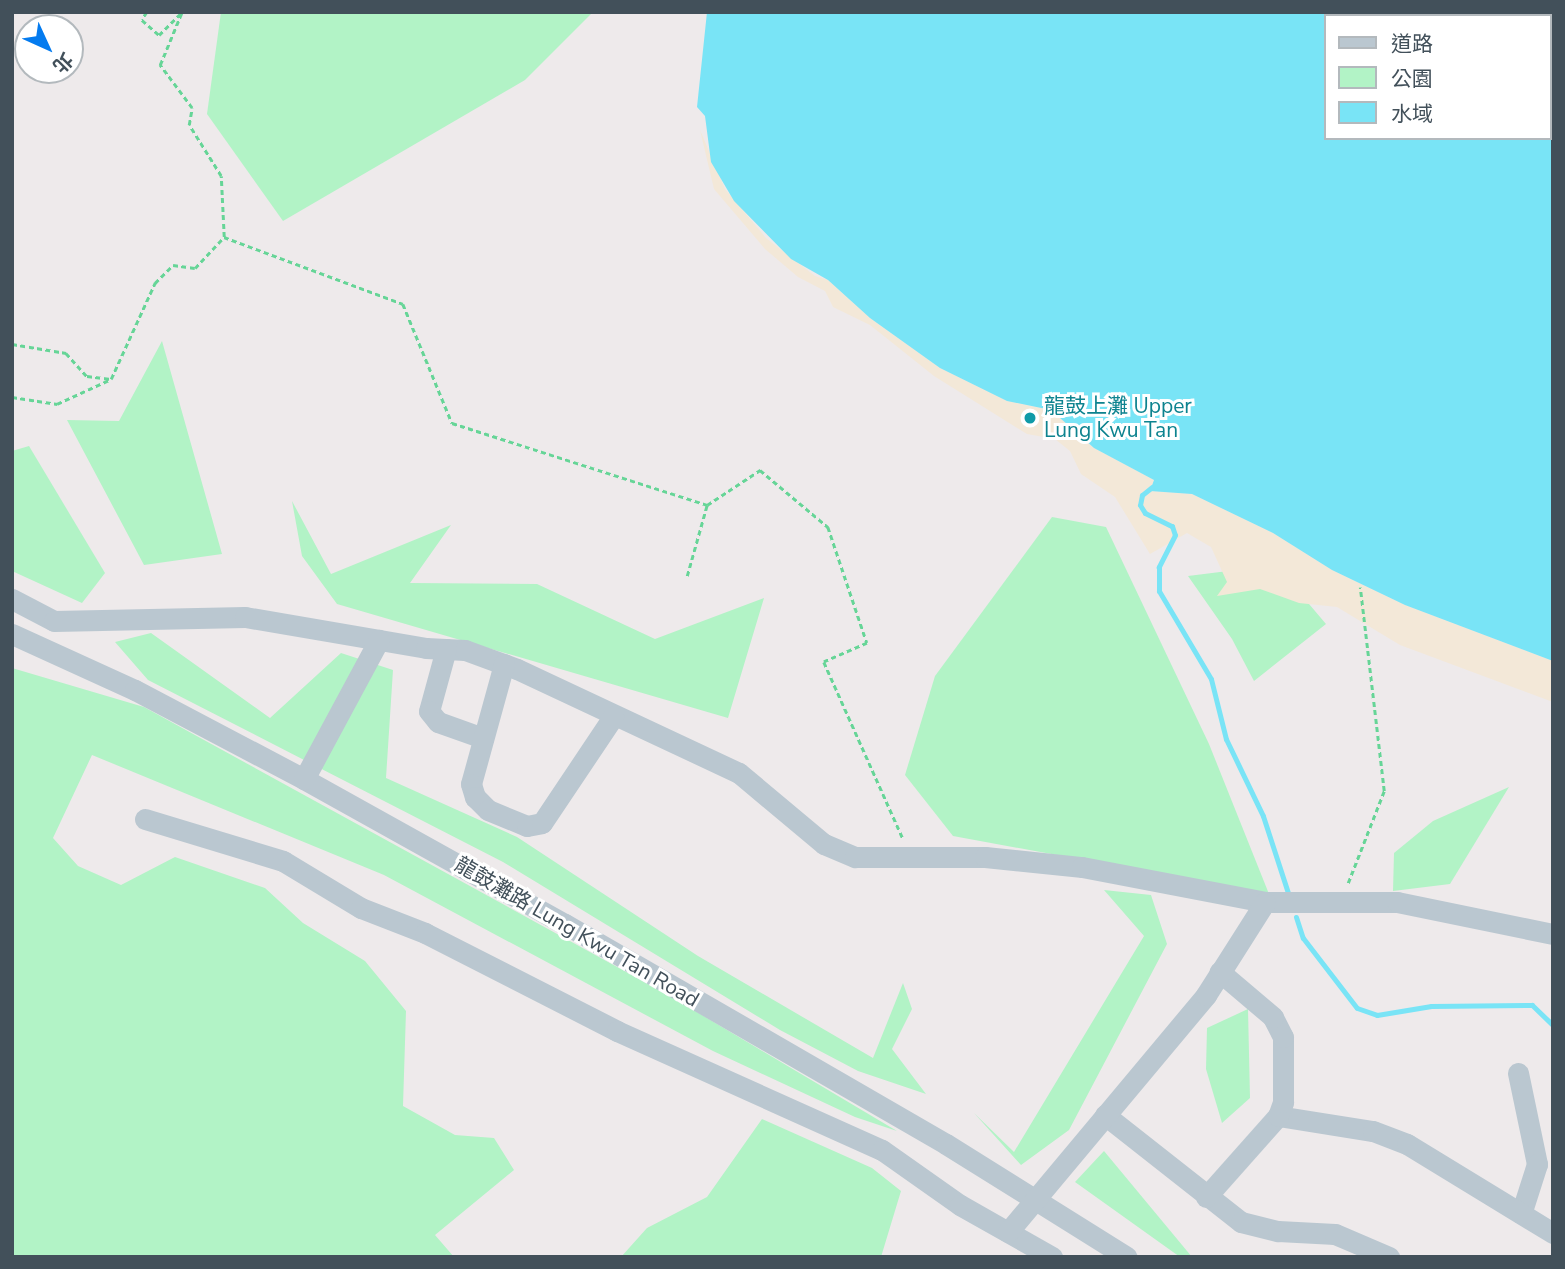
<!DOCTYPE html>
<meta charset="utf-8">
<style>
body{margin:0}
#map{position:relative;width:1565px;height:1269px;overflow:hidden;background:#eeeaeb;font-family:"Nunito Sans","Noto Sans TC",sans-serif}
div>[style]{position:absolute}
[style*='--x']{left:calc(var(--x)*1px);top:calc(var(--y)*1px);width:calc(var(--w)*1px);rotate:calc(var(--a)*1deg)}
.green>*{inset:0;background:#b2f3c6}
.sand>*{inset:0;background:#f3e8d8}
.water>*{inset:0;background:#79e4f6}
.stream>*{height:5px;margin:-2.5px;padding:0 2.5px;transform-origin:2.5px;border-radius:2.5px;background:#79e4f6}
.path>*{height:2.5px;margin-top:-1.25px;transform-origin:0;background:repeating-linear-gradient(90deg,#66d597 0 5px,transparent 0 8.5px)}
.minor>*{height:21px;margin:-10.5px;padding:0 10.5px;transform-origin:10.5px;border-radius:10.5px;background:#bac7d0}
.dots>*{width:19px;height:19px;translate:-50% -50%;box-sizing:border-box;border:4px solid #fff;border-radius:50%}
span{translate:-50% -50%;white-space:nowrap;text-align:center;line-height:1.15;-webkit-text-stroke:6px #fff;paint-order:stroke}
.culture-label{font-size:21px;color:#0d838f}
.left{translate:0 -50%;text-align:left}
.street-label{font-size:21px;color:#42505a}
.frame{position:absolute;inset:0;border:14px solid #42505a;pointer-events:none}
.legend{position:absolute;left:1324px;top:14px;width:228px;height:126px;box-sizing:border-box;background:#fff;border:2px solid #b3b9bd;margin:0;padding:9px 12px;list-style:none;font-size:21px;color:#42505a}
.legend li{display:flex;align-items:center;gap:14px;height:35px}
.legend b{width:35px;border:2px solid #b3b9bd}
.north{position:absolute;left:14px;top:14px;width:70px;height:70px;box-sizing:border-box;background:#fff;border:2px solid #b3b9bd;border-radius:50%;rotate:135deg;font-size:19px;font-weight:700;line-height:28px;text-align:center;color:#42505a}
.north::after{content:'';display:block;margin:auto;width:24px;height:32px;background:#047bef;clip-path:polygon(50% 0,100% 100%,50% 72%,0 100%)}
</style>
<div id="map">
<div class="green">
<div style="clip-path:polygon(221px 12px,593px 12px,525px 80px,283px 221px,207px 114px)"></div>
<div style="clip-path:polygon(162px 341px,222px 554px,144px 565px,67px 420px,119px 421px)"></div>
<div style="clip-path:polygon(29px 446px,105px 573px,82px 603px,12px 571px,12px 451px)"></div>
<div style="clip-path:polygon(292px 501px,331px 574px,451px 525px,410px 583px,537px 584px,655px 639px,764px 598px,728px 718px,337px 604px,302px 556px)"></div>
<div style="clip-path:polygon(1052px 517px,1106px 527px,1209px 744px,1269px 894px,953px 836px,905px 775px,935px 676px)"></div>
<div style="clip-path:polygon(1276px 565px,1326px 624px,1254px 681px,1232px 639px,1188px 576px)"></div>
<div style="clip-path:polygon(151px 633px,270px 718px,341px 653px,393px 670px,386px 778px,517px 837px,698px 956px,873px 1058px,903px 983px,912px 1009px,892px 1049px,926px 1094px,858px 1071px,780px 1030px,503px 862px,148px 680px,115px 642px)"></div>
<div style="clip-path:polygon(12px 668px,144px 707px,670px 996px,897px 1131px,855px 1117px,713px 1051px,384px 875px,92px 755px,53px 838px,78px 866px,121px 885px,175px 857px,265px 888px,303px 923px,365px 961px,406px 1011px,403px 1106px,455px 1135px,494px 1138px,514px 1170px,435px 1235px,454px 1257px,12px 1257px)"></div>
<div style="clip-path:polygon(1509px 787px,1450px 884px,1393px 891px,1394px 853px,1433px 821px)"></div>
<div style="clip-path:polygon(1104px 890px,1151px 895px,1167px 944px,1069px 1130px,1021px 1165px,974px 1113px,1014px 1152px,1144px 936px)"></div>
<div style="clip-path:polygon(1248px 1009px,1250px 1098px,1222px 1123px,1206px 1069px,1207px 1028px)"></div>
<div style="clip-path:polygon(762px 1119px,872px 1168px,901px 1191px,881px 1257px,621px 1257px,647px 1228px,707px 1197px)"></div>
<div style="clip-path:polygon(1104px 1151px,1192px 1257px,1180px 1257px,1075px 1182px)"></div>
</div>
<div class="sand">
<div style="clip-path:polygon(700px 130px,725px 189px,766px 238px,815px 276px,828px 280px,870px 318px,940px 368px,1007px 401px,1051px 410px,1094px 448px,1154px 480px,1150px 491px,1192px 494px,1273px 533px,1332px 570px,1405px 605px,1553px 661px,1553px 702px,1400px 645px,1337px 607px,1299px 603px,1260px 589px,1217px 596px,1227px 582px,1211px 547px,1187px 533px,1150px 554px,1115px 497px,1081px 474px,1070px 451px,1055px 439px,1027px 434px,934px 376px,870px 325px,833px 307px,825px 291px,798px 277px,765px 249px,714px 189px)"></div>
</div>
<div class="water">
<div style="clip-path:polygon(evenodd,707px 12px,1553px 12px,1553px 661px,1405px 605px,1332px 570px,1273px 533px,1192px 494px,1150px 491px,1154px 480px,1094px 448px,1051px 410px,1007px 401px,940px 368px,870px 318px,828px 280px,791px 259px,734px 201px,711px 162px,705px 116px,697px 107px,707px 12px,1325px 16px,1549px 16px,1549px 138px,1325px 138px,1325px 16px)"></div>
</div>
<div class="stream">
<div style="--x:1152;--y:487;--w:13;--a:141"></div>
<div style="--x:1142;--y:495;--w:10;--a:101"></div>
<div style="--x:1140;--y:505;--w:9;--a:58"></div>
<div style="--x:1145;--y:513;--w:30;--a:26"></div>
<div style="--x:1172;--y:526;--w:9;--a:72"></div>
<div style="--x:1175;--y:535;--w:36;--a:117"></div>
<div style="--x:1159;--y:567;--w:24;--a:90"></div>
<div style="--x:1159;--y:591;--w:102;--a:59.4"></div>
<div style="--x:1211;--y:679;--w:62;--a:76"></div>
<div style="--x:1226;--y:739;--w:85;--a:64.3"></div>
<div style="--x:1263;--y:816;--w:84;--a:72"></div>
<div style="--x:1296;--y:917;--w:22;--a:72"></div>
<div style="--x:1303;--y:938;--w:88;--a:52.4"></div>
<div style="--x:1357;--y:1008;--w:21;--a:19"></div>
<div style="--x:1377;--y:1015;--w:55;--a:-9.5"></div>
<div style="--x:1431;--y:1006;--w:101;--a:-0.6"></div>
<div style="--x:1532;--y:1005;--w:29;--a:44"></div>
</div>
<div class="path">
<div style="--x:147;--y:12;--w:9;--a:122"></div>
<div style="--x:142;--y:20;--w:23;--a:41"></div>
<div style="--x:159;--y:35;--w:31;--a:-45"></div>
<div style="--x:224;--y:237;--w:191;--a:20.5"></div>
<div style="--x:403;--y:304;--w:129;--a:67.6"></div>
<div style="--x:452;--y:423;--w:268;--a:17.8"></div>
<div style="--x:707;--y:505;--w:64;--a:-33.4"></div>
<div style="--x:760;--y:470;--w:89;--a:40"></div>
<div style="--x:828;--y:527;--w:122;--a:71.4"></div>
<div style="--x:867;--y:643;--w:47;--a:156.2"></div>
<div style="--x:824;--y:662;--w:194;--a:65.9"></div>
<div style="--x:12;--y:344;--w:55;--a:9.5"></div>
<div style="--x:66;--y:353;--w:31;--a:48"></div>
<div style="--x:87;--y:376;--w:24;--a:7"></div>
<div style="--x:111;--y:379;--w:106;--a:-65.4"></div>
<div style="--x:155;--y:283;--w:25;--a:-45"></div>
<div style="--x:173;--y:265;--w:22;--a:8"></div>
<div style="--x:195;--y:268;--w:42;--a:-46.9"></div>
<div style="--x:224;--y:237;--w:61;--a:-92.8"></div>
<div style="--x:221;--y:176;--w:60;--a:-122.1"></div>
<div style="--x:189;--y:125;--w:17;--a:-80"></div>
<div style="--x:192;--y:108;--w:54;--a:-126.7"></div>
<div style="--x:160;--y:65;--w:57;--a:-67.5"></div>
<div style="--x:12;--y:397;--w:46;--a:8.8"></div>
<div style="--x:57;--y:404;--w:60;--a:-24.8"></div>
<div style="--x:687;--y:576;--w:74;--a:-74.3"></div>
<div style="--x:1348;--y:883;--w:99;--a:-68.6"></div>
<div style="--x:1384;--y:791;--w:205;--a:-96.7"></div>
</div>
<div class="minor">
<div style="--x:12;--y:599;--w:47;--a:27.6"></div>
<div style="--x:54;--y:621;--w:191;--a:-1.2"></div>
<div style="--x:245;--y:617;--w:184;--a:9.7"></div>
<div style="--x:426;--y:648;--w:39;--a:3"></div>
<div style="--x:465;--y:650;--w:55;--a:20.1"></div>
<div style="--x:517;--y:669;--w:245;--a:25.1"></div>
<div style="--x:739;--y:773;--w:111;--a:39.9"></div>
<div style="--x:824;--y:844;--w:34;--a:23"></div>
<div style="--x:855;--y:857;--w:130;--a:0"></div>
<div style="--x:985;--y:857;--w:98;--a:5.9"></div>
<div style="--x:1082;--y:867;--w:186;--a:10.8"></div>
<div style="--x:1265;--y:902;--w:132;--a:0"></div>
<div style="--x:1397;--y:902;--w:159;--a:11.6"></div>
<div style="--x:12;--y:634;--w:135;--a:24.5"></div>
<div style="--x:135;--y:690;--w:191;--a:27.8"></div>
<div style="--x:304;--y:779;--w:299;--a:29.1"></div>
<div style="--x:565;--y:924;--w:440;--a:30"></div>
<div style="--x:946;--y:1144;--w:213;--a:32"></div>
<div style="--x:446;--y:649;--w:64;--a:105.3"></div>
<div style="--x:429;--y:711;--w:14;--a:51"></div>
<div style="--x:438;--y:722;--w:48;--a:19.6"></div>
<div style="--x:504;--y:664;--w:124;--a:105.4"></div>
<div style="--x:471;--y:784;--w:14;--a:73"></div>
<div style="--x:475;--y:797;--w:18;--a:45"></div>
<div style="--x:488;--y:810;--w:42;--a:22.3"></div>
<div style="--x:527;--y:826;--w:15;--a:-11"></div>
<div style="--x:542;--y:823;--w:128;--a:-56.2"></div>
<div style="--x:304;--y:779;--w:158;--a:-61.7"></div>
<div style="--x:145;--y:819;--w:144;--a:16.9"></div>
<div style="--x:283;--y:861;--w:91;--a:31.1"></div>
<div style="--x:361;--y:908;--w:69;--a:21.3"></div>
<div style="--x:425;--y:933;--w:216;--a:27"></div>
<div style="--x:617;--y:1031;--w:290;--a:24.2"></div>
<div style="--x:882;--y:1150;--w:95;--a:35.2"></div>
<div style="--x:960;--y:1205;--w:106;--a:29.5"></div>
<div style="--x:1518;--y:1073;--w:93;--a:78.2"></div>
<div style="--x:1537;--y:1164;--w:52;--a:107.7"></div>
<div style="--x:1105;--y:1115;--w:173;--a:38.2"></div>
<div style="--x:1241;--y:1222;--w:38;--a:14"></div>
<div style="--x:1278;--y:1231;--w:57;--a:3"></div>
<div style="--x:1335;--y:1234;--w:59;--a:23.1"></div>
<div style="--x:1278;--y:1116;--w:96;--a:9"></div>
<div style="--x:1373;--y:1131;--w:36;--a:21"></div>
<div style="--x:1407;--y:1144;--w:171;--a:31.4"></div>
<div style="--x:1206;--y:1197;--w:108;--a:-48.4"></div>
<div style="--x:1278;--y:1116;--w:15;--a:-70"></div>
<div style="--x:1283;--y:1102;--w:65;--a:-90"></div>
<div style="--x:1283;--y:1037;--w:22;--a:-117"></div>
<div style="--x:1273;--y:1017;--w:70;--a:-139.7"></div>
<div style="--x:1008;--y:1232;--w:309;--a:-50.1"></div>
<div style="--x:1206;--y:995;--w:110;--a:-57.6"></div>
</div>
<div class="dots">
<div style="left:1030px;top:418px;background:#0f9aa8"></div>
</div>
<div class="culture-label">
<span class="left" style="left:1044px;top:418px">龍鼓上灘 Upper<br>Lung Kwu Tan</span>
</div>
<div class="street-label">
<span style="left:577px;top:932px;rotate:30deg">龍鼓灘路 Lung Kwu Tan Road</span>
</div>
<div class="frame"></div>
<ul class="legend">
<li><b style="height:9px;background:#bac7d0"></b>道路</li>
<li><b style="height:19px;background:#b2f3c6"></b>公園</li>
<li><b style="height:19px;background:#79e4f6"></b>水域</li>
</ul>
<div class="north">北</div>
</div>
